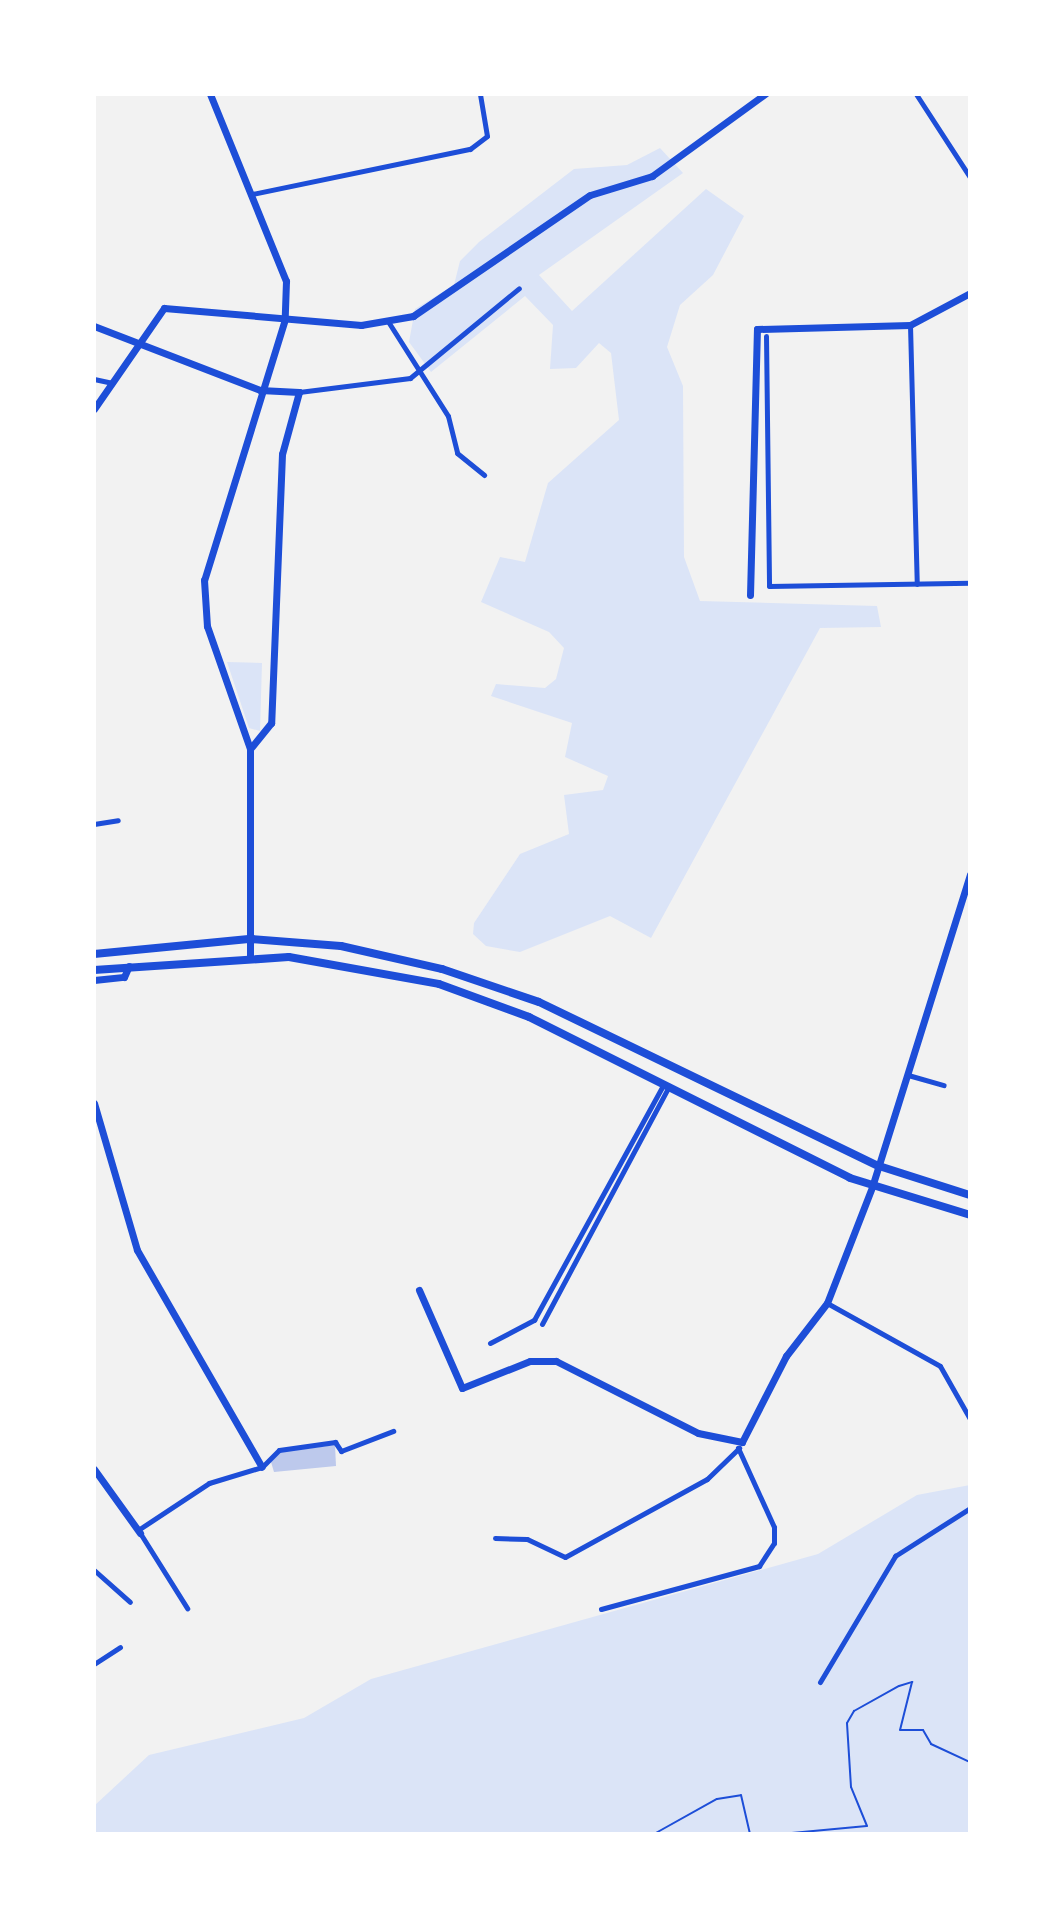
<!DOCTYPE html>
<style>
body{margin:0}
#map{position:relative;width:1064px;height:1928px;overflow:hidden;background:#f2f2f2;font-family:Helvetica,sans-serif}
div>[style]{position:absolute}
[style*='--x']{left:calc(var(--x)*1px);top:calc(var(--y)*1px);width:calc(var(--w)*1px);rotate:calc(var(--a)*1deg)}
.green>*{inset:0;background:#dbe4f7}
.building>*{inset:0;background:#bdc9ec}
.path>*{height:2px;margin:-1px;padding:0 1px;transform-origin:1px;border-radius:1px;background:#1d4ed8}
.minor>*{height:5px;margin:-2.5px;padding:0 2.5px;transform-origin:2.5px;border-radius:2.5px;background:#1d4ed8}
.tertiary>*{height:7px;margin:-3.5px;padding:0 3.5px;transform-origin:3.5px;border-radius:3.5px;background:#1d4ed8}
.primary>*{height:8px;margin:-4px;padding:0 4px;transform-origin:4px;border-radius:4px;background:#1d4ed8}
span{translate:-50% -50%;white-space:nowrap;text-align:center;line-height:1.15;-webkit-text-stroke:6px #fff;paint-order:stroke}
.frame{position:absolute;inset:0;border:96px solid #fff;pointer-events:none}
</style>
<div id="map">
<div class="green">
<div style="clip-path:polygon(660px 148px,683px 173px,539px 275px,572px 311px,706px 189px,744px 216px,713px 275px,680px 305px,667px 347px,683px 386px,684px 557px,700px 601px,877px 606px,881px 627px,820px 628px,651px 938px,610px 916px,520px 952px,486px 946px,473px 934px,474px 923px,520px 854px,569px 834px,564px 795px,603px 790px,608px 776px,565px 757px,572px 723px,491px 696px,496px 684px,545px 688px,556px 679px,564px 648px,549px 632px,481px 602px,500px 557px,525px 562px,548px 483px,619px 420px,611px 353px,599px 343px,576px 368px,550px 369px,553px 325px,525px 296px,431px 372px,409px 342px,415px 309px,454px 285px,460px 261px,479px 242px,574px 169px,627px 165px)"></div>
<div style="clip-path:polygon(227px 662px,262px 663px,260px 731px,249px 728px)"></div>
<div style="clip-path:polygon(970px 1485px,970px 1834px,94px 1834px,94px 1806px,149px 1755px,304px 1718px,371px 1679px,818px 1554px,917px 1495px)"></div>
</div>
<div class="building">
<div style="clip-path:polygon(335px 1445px,336px 1466px,274px 1472px,271px 1462px,281px 1452px)"></div>
</div>
<div class="path">
<div style="--x:654;--y:1834;--w:72;--a:-29.1"></div>
<div style="--x:717;--y:1799;--w:24;--a:-9"></div>
<div style="--x:741;--y:1795;--w:40;--a:77"></div>
<div style="--x:781;--y:1834;--w:86;--a:-5.3"></div>
<div style="--x:867;--y:1826;--w:42;--a:-112.3"></div>
<div style="--x:851;--y:1787;--w:64;--a:-93.6"></div>
<div style="--x:847;--y:1723;--w:14;--a:-60"></div>
<div style="--x:854;--y:1711;--w:51;--a:-29.1"></div>
<div style="--x:899;--y:1686;--w:14;--a:-17"></div>
<div style="--x:912;--y:1682;--w:49;--a:104"></div>
<div style="--x:900;--y:1730;--w:23;--a:0"></div>
<div style="--x:923;--y:1730;--w:16;--a:60"></div>
<div style="--x:931;--y:1744;--w:43;--a:24.8"></div>
</div>
<div class="minor">
<div style="--x:916;--y:94;--w:99;--a:57"></div>
<div style="--x:252;--y:194;--w:223;--a:-11.7"></div>
<div style="--x:470;--y:149;--w:21;--a:-37"></div>
<div style="--x:487;--y:136;--w:43;--a:-99.5"></div>
<div style="--x:389;--y:323;--w:110;--a:57.6"></div>
<div style="--x:448;--y:416;--w:38;--a:76"></div>
<div style="--x:457;--y:453;--w:35;--a:39"></div>
<div style="--x:910;--y:325;--w:259;--a:88.5"></div>
<div style="--x:766;--y:336;--w:250;--a:89.3"></div>
<div style="--x:769;--y:586;--w:201;--a:-0.9"></div>
<div style="--x:94;--y:379;--w:19;--a:12"></div>
<div style="--x:299;--y:392;--w:112;--a:-7.2"></div>
<div style="--x:410;--y:378;--w:141;--a:-39.5"></div>
<div style="--x:94;--y:824;--w:24;--a:-9"></div>
<div style="--x:908;--y:1075;--w:37;--a:16"></div>
<div style="--x:827;--y:1303;--w:129;--a:29.1"></div>
<div style="--x:940;--y:1366;--w:61;--a:60.5"></div>
<div style="--x:542;--y:1324;--w:270;--a:-61.9"></div>
<div style="--x:490;--y:1343;--w:50;--a:-27.6"></div>
<div style="--x:534;--y:1320;--w:269;--a:-61.2"></div>
<div style="--x:138;--y:1530;--w:85;--a:-33.5"></div>
<div style="--x:209;--y:1483;--w:55;--a:-16.8"></div>
<div style="--x:262;--y:1467;--w:24;--a:-45"></div>
<div style="--x:279;--y:1450;--w:57;--a:-8.1"></div>
<div style="--x:335;--y:1442;--w:11;--a:56"></div>
<div style="--x:341;--y:1451;--w:56;--a:-21"></div>
<div style="--x:140;--y:1533;--w:89;--a:57.9"></div>
<div style="--x:495;--y:1538;--w:32;--a:2"></div>
<div style="--x:527;--y:1539;--w:42;--a:25.3"></div>
<div style="--x:565;--y:1557;--w:162;--a:-28.8"></div>
<div style="--x:707;--y:1479;--w:45;--a:-44.1"></div>
<div style="--x:94;--y:1570;--w:48;--a:41.6"></div>
<div style="--x:601;--y:1609;--w:164;--a:-15.2"></div>
<div style="--x:759;--y:1566;--w:27;--a:-57"></div>
<div style="--x:774;--y:1543;--w:16;--a:-90"></div>
<div style="--x:774;--y:1527;--w:87;--a:-114.5"></div>
<div style="--x:94;--y:1664;--w:31;--a:-33"></div>
<div style="--x:820;--y:1682;--w:147;--a:-59.2"></div>
<div style="--x:895;--y:1556;--w:89;--a:-32.6"></div>
</div>
<div class="tertiary">
<div style="--x:210;--y:94;--w:202;--a:67.9"></div>
<div style="--x:286;--y:281;--w:38;--a:92"></div>
<div style="--x:285;--y:319;--w:273;--a:107.2"></div>
<div style="--x:204;--y:580;--w:46;--a:86.3"></div>
<div style="--x:207;--y:626;--w:130;--a:70.7"></div>
<div style="--x:94;--y:326;--w:178;--a:21.1"></div>
<div style="--x:260;--y:390;--w:39;--a:3"></div>
<div style="--x:299;--y:392;--w:64;--a:105.3"></div>
<div style="--x:282;--y:454;--w:269;--a:92.3"></div>
<div style="--x:271;--y:723;--w:33;--a:129"></div>
<div style="--x:250;--y:749;--w:208;--a:90"></div>
<div style="--x:94;--y:409;--w:123;--a:-55.3"></div>
<div style="--x:164;--y:308;--w:198;--a:4.9"></div>
<div style="--x:361;--y:325;--w:53;--a:-9.8"></div>
<div style="--x:413;--y:316;--w:214;--a:-34.4"></div>
<div style="--x:590;--y:195;--w:65;--a:-17"></div>
<div style="--x:652;--y:176;--w:140;--a:-36"></div>
<div style="--x:750;--y:595;--w:266;--a:-88.5"></div>
<div style="--x:757;--y:329;--w:153;--a:-1.5"></div>
<div style="--x:910;--y:325;--w:68;--a:-28.1"></div>
<div style="--x:94;--y:980;--w:30;--a:-6"></div>
<div style="--x:124;--y:977;--w:12;--a:-66"></div>
<div style="--x:94;--y:1103;--w:153;--a:73.7"></div>
<div style="--x:137;--y:1250;--w:250;--a:60.1"></div>
<div style="--x:419;--y:1290;--w:107;--a:66.3"></div>
<div style="--x:462;--y:1388;--w:73;--a:-21.7"></div>
<div style="--x:530;--y:1361;--w:26;--a:0"></div>
<div style="--x:556;--y:1361;--w:159;--a:26.9"></div>
<div style="--x:698;--y:1433;--w:45;--a:11.6"></div>
<div style="--x:742;--y:1442;--w:97;--a:-62.9"></div>
<div style="--x:786;--y:1356;--w:67;--a:-52.3"></div>
<div style="--x:827;--y:1303;--w:124;--a:-68.8"></div>
<div style="--x:872;--y:1187;--w:328;--a:-72.6"></div>
<div style="--x:94;--y:1469;--w:79;--a:54.3"></div>
</div>
<div class="primary">
<div style="--x:94;--y:954;--w:158;--a:-5.5"></div>
<div style="--x:251;--y:939;--w:90;--a:4.4"></div>
<div style="--x:341;--y:946;--w:104;--a:12.8"></div>
<div style="--x:442;--y:969;--w:102;--a:18.8"></div>
<div style="--x:539;--y:1002;--w:377;--a:25.8"></div>
<div style="--x:879;--y:1166;--w:96;--a:17.7"></div>
<div style="--x:94;--y:970;--w:195;--a:-3.8"></div>
<div style="--x:289;--y:957;--w:152;--a:10.2"></div>
<div style="--x:439;--y:984;--w:96;--a:20.1"></div>
<div style="--x:529;--y:1017;--w:359;--a:26.6"></div>
<div style="--x:850;--y:1178;--w:126;--a:17.1"></div>
</div>
<div class="frame"></div>
</div>
